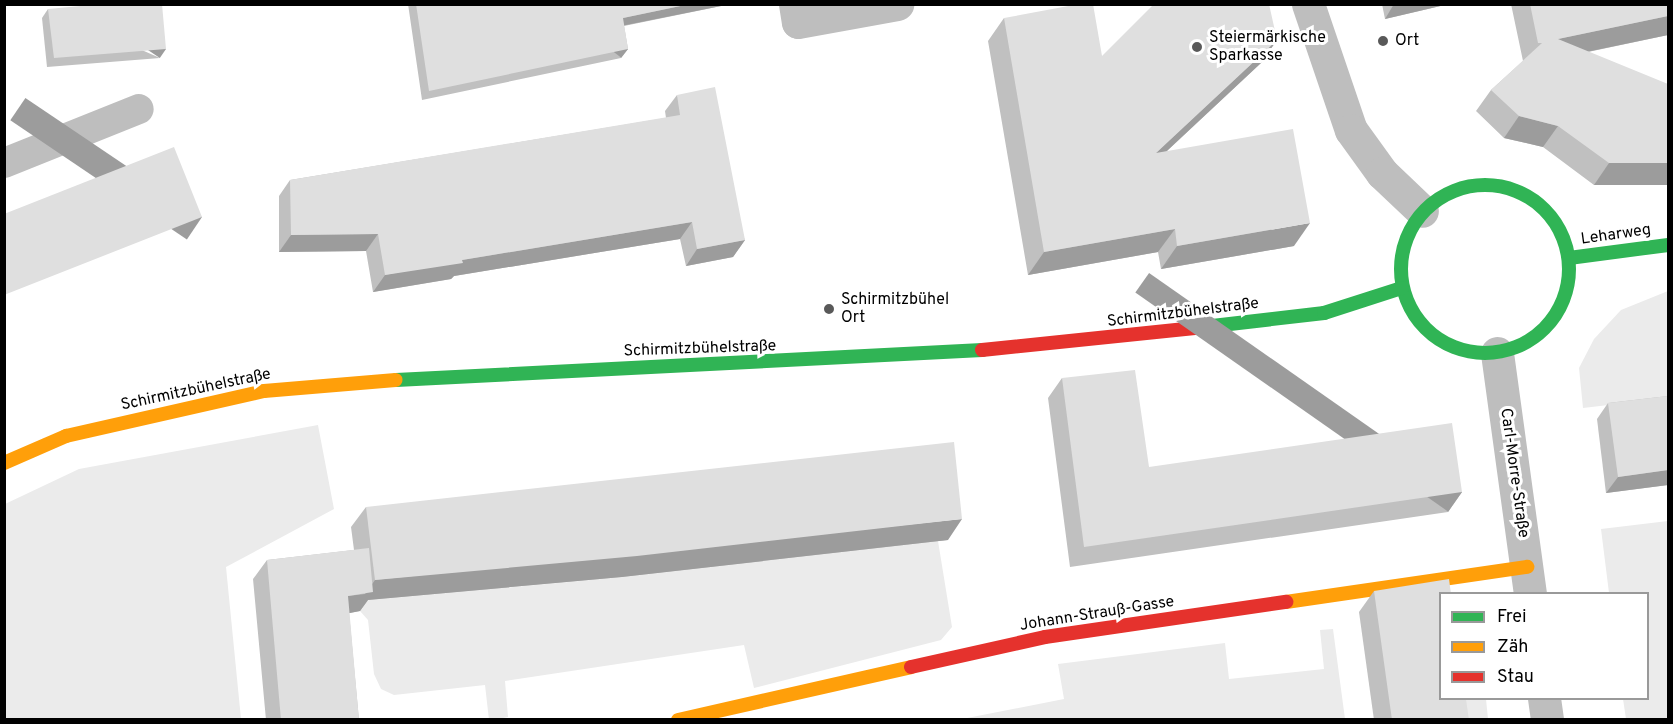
<!DOCTYPE html>
<meta charset="utf-8">
<style>
body{margin:0}
#map{position:relative;width:1673px;height:724px;overflow:hidden;background:#fff;font-family:Overpass,sans-serif}
div>[style]{position:absolute}
[style*='--x']{left:calc(var(--x)*1px);top:calc(var(--y)*1px);width:calc(var(--w)*1px);rotate:calc(var(--a)*1deg)}
.green>*{inset:0;background:#ebebeb}
.lane>*{height:30px;margin:-15px;padding:0 15px;transform-origin:15px;border-radius:15px;background:#bebebe}
.street>*{height:33px;margin:-16.5px;padding:0 16.5px;transform-origin:16.5px;border-radius:16.5px;background:#bebebe}
.fast>*{height:14px;margin:-7px;padding:0 7px;transform-origin:7px;border-radius:7px;background:#30b455}
.fast>.ring{margin:-7px;padding:0;box-sizing:content-box;background:none;border:14px solid #30b455;border-radius:50%}
.slow>*{height:14px;margin:-7px;padding:0 7px;transform-origin:7px;border-radius:7px;background:#ff9f0a}
.jam>*{height:14px;margin:-7px;padding:0 7px;transform-origin:7px;border-radius:7px;background:#e5322d}
.wall>*{inset:0;background:#c0c0c0}
.shaded-wall>*{inset:0;background:#9c9c9c;transform-origin:0 0}
.building>*{inset:0;background:#dfdfdf}
.dots>*{width:16px;height:16px;translate:-50% -50%;box-sizing:border-box;border:3px solid #fff;border-radius:50%}
span{translate:-50% -50%;white-space:nowrap;text-align:center;line-height:1.15;-webkit-text-stroke:6px #fff;paint-order:stroke}
.poi-label{font-size:16px;color:#000}
.left{translate:0 -50%;text-align:left}
.street-label{font-size:16px;color:#000}
.frame{position:absolute;inset:0;border:6px solid #000;pointer-events:none}
.legend{position:absolute;left:1439px;top:592px;width:210px;height:108px;box-sizing:border-box;background:#fff;border:2px solid #999;margin:0;padding:8px 10px;list-style:none;font-size:18px;color:#000}
.legend li{display:flex;align-items:center;gap:12px;height:30px}
.legend b{width:30px;border:2px solid #999}
</style>
<div id="map">
<div class="green">
<div style="clip-path:polygon(1668px 291px,1668px 398px,1583px 408px,1579px 368px,1594px 339px,1621px 310px)"></div>
<div style="clip-path:polygon(318px 425px,334px 509px,226px 567px,241px 719px,5px 719px,5px 504px,79px 469px)"></div>
<div style="clip-path:polygon(1668px 521px,1668px 719px,1626px 719px,1623px 699px,1648px 698px,1648px 594px,1609px 593px,1601px 529px)"></div>
<div style="clip-path:polygon(938px 541px,952px 627px,941px 640px,754px 688px,744px 645px,505px 681px,508px 717px,498px 719px,489px 720px,485px 685px,394px 695px,381px 689px,374px 674px,368px 620px,360px 611px,359px 601px,623px 577px)"></div>
<div style="clip-path:polygon(1333px 629px,1345px 719px,962px 719px,1064px 699px,1058px 664px,1225px 643px,1229px 679px,1324px 669px,1320px 630px)"></div>
<div style="clip-path:polygon(1455px 699px,1486px 699px,1488px 719px,1458px 719px)"></div>
</div>
<div class="lane">
<div style="--x:4;--y:163;--w:145;--a:-21.8"></div>
</div>
<div class="street">
<div style="--x:795;--y:4;--w:18;--a:81"></div>
<div style="--x:798;--y:22;--w:101;--a:-10.3"></div>
<div style="--x:1308;--y:4;--w:133;--a:71.2"></div>
<div style="--x:1351;--y:130;--w:53;--a:54.2"></div>
<div style="--x:1382;--y:173;--w:55;--a:43.5"></div>
<div style="--x:1497;--y:353;--w:243;--a:82.2"></div>
<div style="--x:1544;--y:698;--w:22;--a:82"></div>
</div>
<div class="fast">
<div class="ring" style="left:1401px;top:185px;width:154px;height:154px"></div>
<div style="--x:1569;--y:258;--w:100;--a:-7.5"></div>
<div style="--x:1195;--y:328;--w:130;--a:-6.6"></div>
<div style="--x:1324;--y:313;--w:82;--a:-17.8"></div>
<div style="--x:396;--y:380;--w:587;--a:-2.93"></div>
</div>
<div class="slow">
<div style="--x:4;--y:463;--w:68;--a:-23.5"></div>
<div style="--x:66;--y:436;--w:203;--a:-12.8"></div>
<div style="--x:264;--y:391;--w:132;--a:-4.8"></div>
<div style="--x:1286;--y:602;--w:244;--a:-8.3"></div>
<div style="--x:678;--y:720;--w:239;--a:-12.8"></div>
</div>
<div class="jam">
<div style="--x:982;--y:350;--w:214;--a:-5.9"></div>
<div style="--x:911;--y:667;--w:137;--a:-12.6"></div>
<div style="--x:1045;--y:637;--w:244;--a:-8.3"></div>
</div>
<div class="wall">
<div style="clip-path:polygon(408px 4px,731px 4px,624px 26px,628px 49px,621px 58px,422px 100px)"></div>
<div style="clip-path:polygon(1382px 4px,1449px 4px,1385px 19px)"></div>
<div style="clip-path:polygon(1511px 4px,1668px 4px,1668px 35px,1588px 52px,1668px 185px,1594px 185px,1543px 147px,1504px 138px,1476px 111px,1491px 90px,1523px 61px)"></div>
<div style="clip-path:polygon(48px 9px,160px 58px,47px 67px,42px 18px)"></div>
<div style="clip-path:polygon(1004px 18px,1102px 56px,1277px 40px,1261px 63px,1167px 151px,1294px 246px,1161px 269px,1158px 252px,1028px 275px,988px 41px)"></div>
<div style="clip-path:polygon(677px 95px,745px 240px,733px 257px,686px 266px,680px 239px,454px 276px,451px 279px,373px 292px,366px 251px,279px 252px,279px 196px,290px 180px,666px 118px,665px 111px)"></div>
<div style="clip-path:polygon(1062px 378px,1149px 467px,1462px 492px,1448px 512px,1070px 567px,1048px 398px)"></div>
<div style="clip-path:polygon(1668px 396px,1668px 485px,1606px 493px,1597px 419px,1608px 403px)"></div>
<div style="clip-path:polygon(366px 507px,948px 540px,622px 577px,368px 600px,360px 611px,349px 613px,359px 720px,266px 720px,253px 579px,267px 560px,354px 550px,351px 527px)"></div>
<div style="clip-path:polygon(1374px 591px,1469px 720px,1374px 720px,1359px 612px)"></div>
</div>
<div class="shaded-wall">
<div style="clip-path:polygon(690px 4px,731px 4px,616px 27px,623px 18px)"></div>
<div style="clip-path:polygon(1394px 4px,1449px 4px,1385px 19px)"></div>
<div style="clip-path:polygon(1668px 16px,1668px 35px,1543px 61px,1558px 39px)"></div>
<div style="clip-path:polygon(1277px 40px,1261px 63px,1140px 176px,1156px 153px)"></div>
<div style="left:166px;top:49px;width:11px;height:112px;rotate:124deg"></div>
<div style="left:628px;top:49px;width:11px;height:203px;rotate:128deg"></div>
<div style="clip-path:polygon(1519px 116px,1558px 126px,1543px 147px,1504px 138px)"></div>
<div style="clip-path:polygon(1609px 163px,1668px 163px,1668px 185px,1594px 185px)"></div>
<div style="left:202px;top:217px;width:27px;height:213px;rotate:124deg"></div>
<div style="clip-path:polygon(692px 222px,680px 239px,454px 276px,451px 279px,373px 292px,385px 275px,462px 260px)"></div>
<div style="clip-path:polygon(1310px 223px,1294px 246px,1161px 269px,1177px 246px)"></div>
<div style="clip-path:polygon(1175px 229px,1158px 252px,1028px 275px,1044px 252px)"></div>
<div style="clip-path:polygon(378px 234px,366px 251px,279px 252px,291px 235px)"></div>
<div style="clip-path:polygon(745px 240px,733px 257px,686px 266px,697px 249px)"></div>
<div style="clip-path:polygon(1668px 470px,1668px 485px,1606px 493px,1618px 477px)"></div>
<div style="left:1462px;top:492px;width:24px;height:382px;rotate:125deg"></div>
<div style="clip-path:polygon(962px 519px,948px 540px,622px 577px,368px 600px,360px 611px,335px 616px,348px 596px,365px 594px,375px 580px)"></div>
</div>
<div class="building">
<div style="clip-path:polygon(102px 4px,162px 4px,166px 49px,54px 58px,48px 9px)"></div>
<div style="clip-path:polygon(416px 4px,690px 4px,623px 18px,628px 49px,429px 91px)"></div>
<div style="clip-path:polygon(1079px 4px,1093px 4px,1102px 56px,1154px 4px,1269px 4px,1277px 40px,1156px 153px,1293px 129px,1310px 223px,1177px 246px,1175px 229px,1044px 252px,1004px 18px)"></div>
<div style="clip-path:polygon(1530px 4px,1668px 4px,1668px 16px,1558px 39px,1668px 84px,1668px 163px,1609px 163px,1558px 126px,1519px 116px,1491px 90px,1542px 43px,1538px 43px)"></div>
<div style="clip-path:polygon(715px 87px,745px 240px,697px 249px,692px 222px,462px 260px,463px 263px,385px 275px,378px 234px,291px 235px,290px 180px,680px 115px,677px 95px)"></div>
<div style="clip-path:polygon(174px 147px,202px 217px,4px 295px,4px 214px)"></div>
<div style="clip-path:polygon(1135px 370px,1149px 467px,1452px 423px,1462px 492px,1084px 547px,1062px 378px)"></div>
<div style="clip-path:polygon(1668px 396px,1668px 470px,1618px 477px,1608px 403px)"></div>
<div style="clip-path:polygon(954px 442px,962px 519px,637px 556px,375px 580px,366px 507px)"></div>
<div style="clip-path:polygon(369px 548px,373px 592px,348px 596px,359px 720px,281px 720px,267px 560px)"></div>
<div style="clip-path:polygon(1449px 579px,1451px 594px,1440px 594px,1440px 699px,1466px 699px,1469px 720px,1392px 720px,1374px 591px)"></div>
</div>
<div class="dots">
<div style="left:1383px;top:41px;background:#595959"></div>
<div style="left:1197px;top:47px;background:#595959"></div>
<div style="left:829px;top:309px;background:#595959"></div>
</div>
<div class="poi-label">
<span class="left" style="left:1209px;top:47px">Steiermärkische<br>Sparkasse</span>
<span class="left" style="left:1395px;top:41px">Ort</span>
<span class="left" style="left:841px;top:309px">Schirmitzbühel<br>Ort</span>
</div>
<div class="street-label">
<span style="left:1616px;top:235px;rotate:-8deg">Leharweg</span>
<span style="left:1183px;top:313px;rotate:-7deg">Schirmitzbühelstraße</span>
<span style="left:700px;top:349px;rotate:-2deg">Schirmitzbühelstraße</span>
<span style="left:196px;top:390px;rotate:-12deg">Schirmitzbühelstraße</span>
<span style="left:1514px;top:473px;rotate:82deg">Carl-Morre-Straße</span>
<span style="left:1097px;top:614px;rotate:-9deg">Johann-Strauß-Gasse</span>
</div>
<div class="frame"></div>
<ul class="legend">
<li><b style="height:8px;background:#30b455"></b>Frei</li>
<li><b style="height:8px;background:#ff9f0a"></b>Zäh</li>
<li><b style="height:8px;background:#e5322d"></b>Stau</li>
</ul>
</div>
